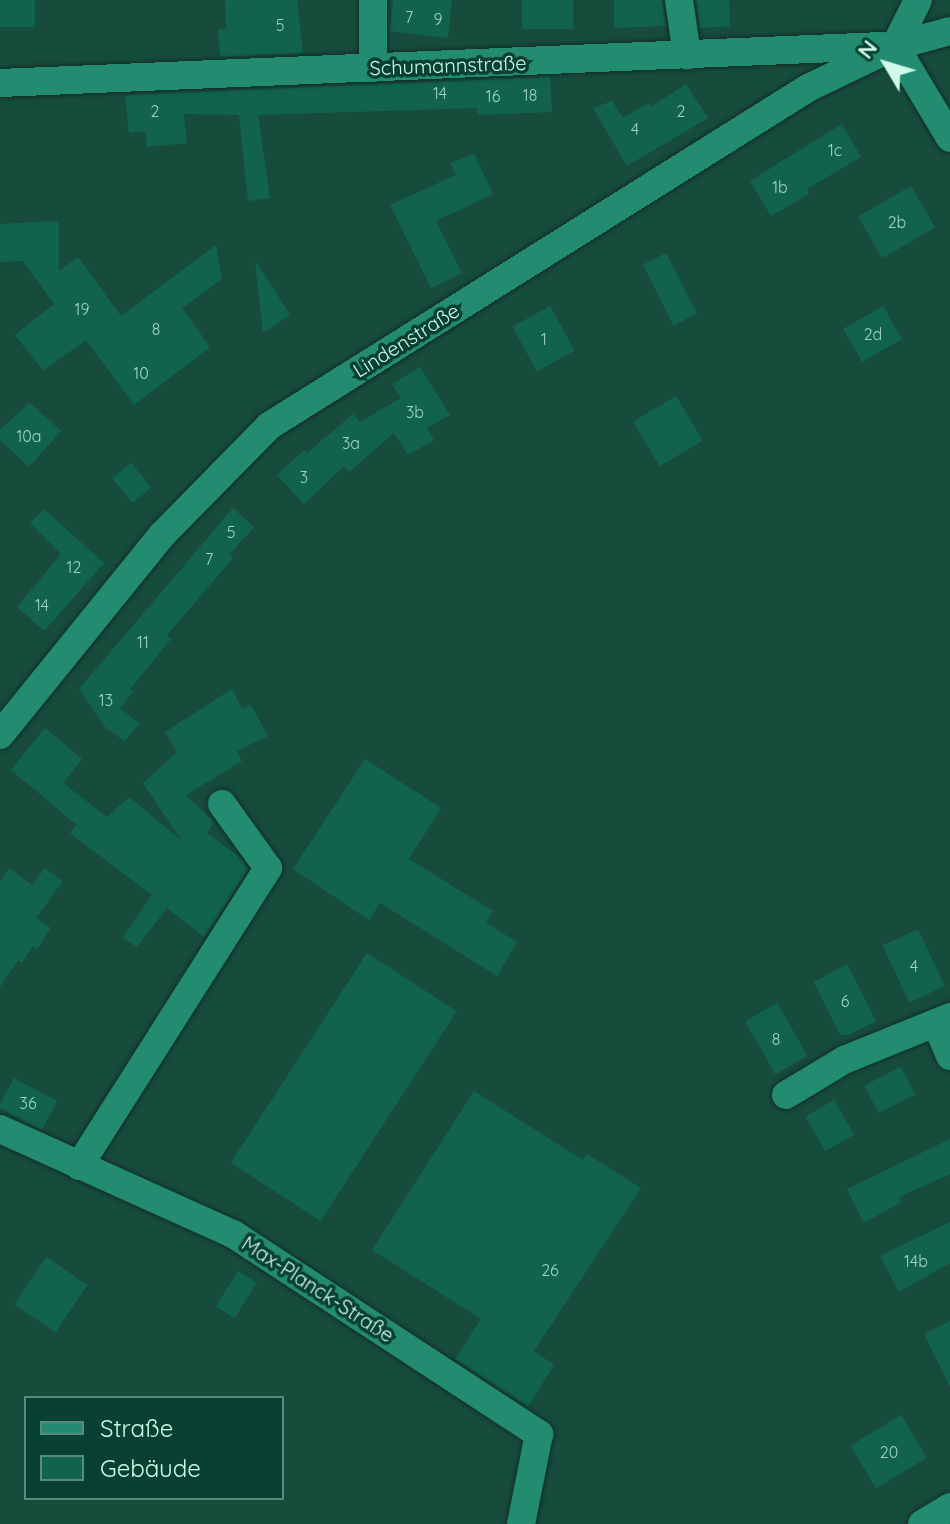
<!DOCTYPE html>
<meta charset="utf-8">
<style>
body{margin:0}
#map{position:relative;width:950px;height:1524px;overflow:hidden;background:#174c3d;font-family:Quicksand,sans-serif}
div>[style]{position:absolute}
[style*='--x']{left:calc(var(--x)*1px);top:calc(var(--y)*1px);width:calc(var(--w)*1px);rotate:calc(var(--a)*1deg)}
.building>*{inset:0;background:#12634e;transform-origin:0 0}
.roads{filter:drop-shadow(0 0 2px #102f25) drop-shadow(0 0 2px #102f25)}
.minor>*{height:28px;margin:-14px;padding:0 14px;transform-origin:14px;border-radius:14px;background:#228b70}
span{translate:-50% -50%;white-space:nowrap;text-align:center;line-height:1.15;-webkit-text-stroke:7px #084132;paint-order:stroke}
.number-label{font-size:16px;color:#9ed4c2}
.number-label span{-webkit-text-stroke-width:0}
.street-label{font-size:20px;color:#cdfae9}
.legend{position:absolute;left:24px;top:1396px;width:260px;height:104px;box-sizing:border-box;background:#084132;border:2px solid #578b7b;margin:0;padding:10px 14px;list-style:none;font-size:24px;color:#cdfae9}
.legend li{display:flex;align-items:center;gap:16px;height:40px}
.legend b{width:40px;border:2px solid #578b7b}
.north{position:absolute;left:846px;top:24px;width:80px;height:80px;-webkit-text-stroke:6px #084132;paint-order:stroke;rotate:308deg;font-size:22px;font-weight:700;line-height:32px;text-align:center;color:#cdfae9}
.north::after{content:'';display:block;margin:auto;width:28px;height:36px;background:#cdfae9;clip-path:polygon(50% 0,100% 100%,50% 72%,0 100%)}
</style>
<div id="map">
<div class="building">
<div style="left:0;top:0;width:35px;height:27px"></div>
<div style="clip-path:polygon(225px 0,297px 0,303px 53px,220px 57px,218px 29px,226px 29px)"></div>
<div style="clip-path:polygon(393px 0,452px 0,448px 38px,390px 31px)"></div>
<div style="left:522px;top:0;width:51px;height:29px"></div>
<div style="clip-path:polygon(614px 0,662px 0,666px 26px,614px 28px)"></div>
<div style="clip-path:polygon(696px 0,729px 0,730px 26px,700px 28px)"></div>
<div style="clip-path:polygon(550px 77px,552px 112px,477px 115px,477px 108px,258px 115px,270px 198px,248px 201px,239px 115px,184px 114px,187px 143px,147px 147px,145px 131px,129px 133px,125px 95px)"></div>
<div style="clip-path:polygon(686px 84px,708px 118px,627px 166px,593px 108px,612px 101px,623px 118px,649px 103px,651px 107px)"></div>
<div style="clip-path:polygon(842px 124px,861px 157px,807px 189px,809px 194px,771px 216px,750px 181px)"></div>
<div style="clip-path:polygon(474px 154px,493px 194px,436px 221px,462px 273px,431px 288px,390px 205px,456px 175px,450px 163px)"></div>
<div style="left:911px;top:186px;width:48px;height:61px;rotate:60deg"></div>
<div style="clip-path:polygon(59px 221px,59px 271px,78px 257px,121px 316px,216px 245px,222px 279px,182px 308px,210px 347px,134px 405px,86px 340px,43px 371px,15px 335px,54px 304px,23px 261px,0 262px,0 224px)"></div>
<div style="left:666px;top:253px;width:68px;height:26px;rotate:63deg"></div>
<div style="clip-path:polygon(255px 260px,290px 315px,263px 333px)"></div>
<div style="left:550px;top:306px;width:51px;height:43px;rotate:61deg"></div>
<div style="left:883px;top:306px;width:38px;height:46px;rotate:60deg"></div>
<div style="clip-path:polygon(420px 367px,450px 415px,427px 428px,434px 440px,408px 455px,394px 433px,349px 472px,344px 466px,304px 504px,277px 475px,304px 450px,307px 453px,353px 414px,360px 422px,401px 398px,392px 384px)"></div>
<div style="left:676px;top:396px;width:52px;height:50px;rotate:59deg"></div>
<div style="clip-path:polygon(30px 403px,61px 431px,29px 467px,0 440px,0 429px)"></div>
<div style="left:131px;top:463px;width:32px;height:24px;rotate:51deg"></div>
<div style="clip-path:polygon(233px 508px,254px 527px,229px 555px,233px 558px,167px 635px,171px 639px,130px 689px,133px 692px,120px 708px,140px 724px,124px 741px,105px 727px,79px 689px)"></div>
<div style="clip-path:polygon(44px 509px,104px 563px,44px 631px,17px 607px,61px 554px,30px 523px)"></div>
<div style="clip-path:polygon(232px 689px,242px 709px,251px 705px,268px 736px,237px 751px,242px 761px,186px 795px,214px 822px,207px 833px,238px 856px,248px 869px,204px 937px,167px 908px,137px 947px,123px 937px,152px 895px,70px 833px,77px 825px,11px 770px,45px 728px,82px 759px,63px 783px,107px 817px,129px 797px,182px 841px,143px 783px,177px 752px,165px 732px)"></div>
<div style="clip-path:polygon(365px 759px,441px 808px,409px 859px,493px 911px,486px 923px,517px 942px,497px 976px,380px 903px,369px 920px,293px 869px)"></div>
<div style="clip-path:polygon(9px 868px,32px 885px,45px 868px,63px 881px,36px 918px,51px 928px,37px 949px,33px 946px,22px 963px,18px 960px,0 987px,0 882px)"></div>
<div style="left:918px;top:929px;width:63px;height:39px;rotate:65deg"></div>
<div style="left:367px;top:953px;width:107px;height:250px;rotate:33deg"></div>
<div style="clip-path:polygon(847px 964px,876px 1021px,849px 1035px,840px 1035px,814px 982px)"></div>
<div style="left:777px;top:1003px;width:61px;height:37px;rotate:60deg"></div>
<div style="left:901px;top:1067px;width:31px;height:41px;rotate:63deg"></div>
<div style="left:14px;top:1078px;width:49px;height:33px;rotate:28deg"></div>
<div style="clip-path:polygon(474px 1091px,583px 1160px,587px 1154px,641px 1188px,534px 1351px,554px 1365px,528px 1406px,455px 1359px,481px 1319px,372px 1250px)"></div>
<div style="left:834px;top:1100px;width:40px;height:33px;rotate:60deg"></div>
<div style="clip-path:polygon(950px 1139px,950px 1174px,899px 1197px,901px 1202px,864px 1223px,847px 1189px)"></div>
<div style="clip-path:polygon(950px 1222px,950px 1263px,899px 1292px,880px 1256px)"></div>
<div style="left:46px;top:1257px;width:50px;height:57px;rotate:34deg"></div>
<div style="left:238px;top:1271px;width:22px;height:42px;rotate:32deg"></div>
<div style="clip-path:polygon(950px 1321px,950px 1387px,924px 1334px)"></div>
<div style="left:901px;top:1415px;width:50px;height:59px;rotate:59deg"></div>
</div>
<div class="roads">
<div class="minor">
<div style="--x:373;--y:0;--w:68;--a:90"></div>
<div style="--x:679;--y:0;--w:56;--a:81.7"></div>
<div style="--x:895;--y:46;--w:107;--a:59.1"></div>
<div style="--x:895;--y:46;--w:51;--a:-63.4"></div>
<div style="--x:0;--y:83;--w:884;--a:-2.4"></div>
<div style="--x:0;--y:735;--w:257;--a:-51"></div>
<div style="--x:162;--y:535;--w:153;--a:-45.5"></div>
<div style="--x:269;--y:426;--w:636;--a:-32.09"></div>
<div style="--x:808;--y:88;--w:97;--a:-25.8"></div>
<div style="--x:895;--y:46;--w:57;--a:-15.3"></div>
<div style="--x:936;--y:1023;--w:36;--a:67"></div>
<div style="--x:786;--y:1095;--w:68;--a:-31.1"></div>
<div style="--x:844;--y:1060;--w:114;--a:-22.1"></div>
<div style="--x:0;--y:1129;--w:256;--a:24.3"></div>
<div style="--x:233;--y:1234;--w:366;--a:33.2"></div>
<div style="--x:539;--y:1434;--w:92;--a:101.3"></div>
<div style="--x:79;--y:1166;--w:353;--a:-57.6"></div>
<div style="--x:268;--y:868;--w:79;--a:-125.7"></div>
<div style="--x:922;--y:1524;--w:33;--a:-31"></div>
</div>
</div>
<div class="number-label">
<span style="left:409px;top:17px">7</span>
<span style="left:438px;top:19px">9</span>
<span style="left:280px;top:25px">5</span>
<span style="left:440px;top:93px">14</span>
<span style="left:530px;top:95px">18</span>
<span style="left:493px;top:96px">16</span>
<span style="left:155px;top:111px">2</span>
<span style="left:681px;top:111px">2</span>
<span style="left:635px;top:129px">4</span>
<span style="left:835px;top:150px">1c</span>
<span style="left:780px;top:187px">1b</span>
<span style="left:897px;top:222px">2b</span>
<span style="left:82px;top:309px">19</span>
<span style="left:156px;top:329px">8</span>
<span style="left:873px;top:334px">2d</span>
<span style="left:544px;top:339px">1</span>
<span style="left:141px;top:373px">10</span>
<span style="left:415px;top:412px">3b</span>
<span style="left:29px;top:436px">10a</span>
<span style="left:351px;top:443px">3a</span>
<span style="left:304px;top:477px">3</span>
<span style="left:231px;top:532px">5</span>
<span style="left:209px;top:559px">7</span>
<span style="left:74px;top:567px">12</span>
<span style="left:42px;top:605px">14</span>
<span style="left:143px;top:642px">11</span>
<span style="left:106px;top:700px">13</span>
<span style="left:914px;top:966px">4</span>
<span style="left:845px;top:1001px">6</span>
<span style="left:776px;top:1039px">8</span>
<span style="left:28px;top:1103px">36</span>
<span style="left:916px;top:1261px">14b</span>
<span style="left:550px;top:1270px">26</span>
<span style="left:889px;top:1452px">20</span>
</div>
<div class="street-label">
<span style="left:448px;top:65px;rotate:-2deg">Schumannstraße</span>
<span style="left:406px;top:340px;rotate:-32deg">Lindenstraße</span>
<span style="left:318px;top:1289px;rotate:33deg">Max-Planck-Straße</span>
</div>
<ul class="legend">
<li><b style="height:10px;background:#228b70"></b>Straße</li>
<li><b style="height:22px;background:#12634e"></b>Gebäude</li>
</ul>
<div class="north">N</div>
</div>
